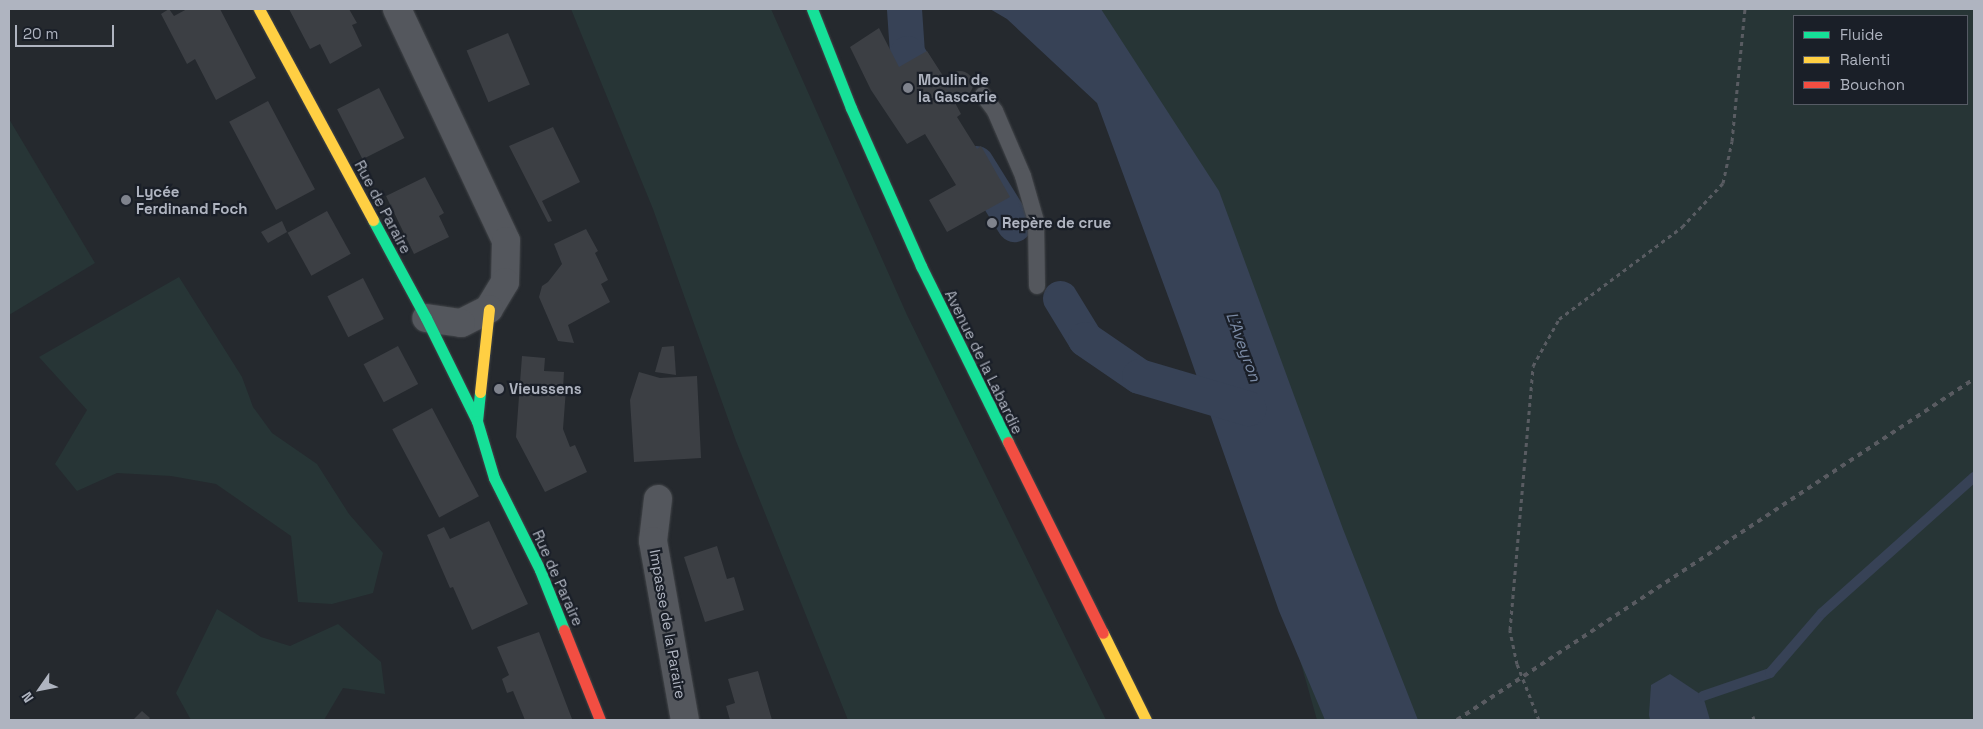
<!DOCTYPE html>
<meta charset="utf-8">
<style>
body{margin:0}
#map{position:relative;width:1983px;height:729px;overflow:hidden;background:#25292e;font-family:"Space Grotesk",sans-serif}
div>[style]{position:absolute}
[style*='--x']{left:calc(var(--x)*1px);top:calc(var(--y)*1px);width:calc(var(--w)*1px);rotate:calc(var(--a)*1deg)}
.green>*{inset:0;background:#273536}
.water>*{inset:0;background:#374256}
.stream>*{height:10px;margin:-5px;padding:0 5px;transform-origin:5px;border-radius:5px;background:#374256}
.canal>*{height:35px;margin:-17.5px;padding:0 17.5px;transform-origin:17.5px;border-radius:17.5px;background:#374256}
.building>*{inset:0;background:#3c3f44;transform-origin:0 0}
.round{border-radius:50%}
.path>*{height:3px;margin-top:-1.5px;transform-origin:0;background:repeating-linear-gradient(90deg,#595c62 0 4px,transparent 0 8px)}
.roads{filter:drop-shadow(0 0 1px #424549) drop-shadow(0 0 1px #424549)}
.lane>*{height:16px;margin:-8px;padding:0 8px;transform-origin:8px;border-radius:8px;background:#54575d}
.street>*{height:28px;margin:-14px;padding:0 14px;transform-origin:14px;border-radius:14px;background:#54575d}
.fast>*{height:11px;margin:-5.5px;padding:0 5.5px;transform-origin:5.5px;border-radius:5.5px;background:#16e098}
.slow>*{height:11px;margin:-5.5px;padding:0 5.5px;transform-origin:5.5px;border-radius:5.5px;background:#ffcf43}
.jam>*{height:11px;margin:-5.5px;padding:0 5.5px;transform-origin:5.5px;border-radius:5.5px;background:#f24e42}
.rail>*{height:4px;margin-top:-2px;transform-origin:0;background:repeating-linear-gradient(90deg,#595b61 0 5px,transparent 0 10px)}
.dots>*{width:14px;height:14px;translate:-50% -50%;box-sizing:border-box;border:2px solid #1a1f28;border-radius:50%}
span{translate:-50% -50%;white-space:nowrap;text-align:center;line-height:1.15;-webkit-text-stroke:4.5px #1a1f28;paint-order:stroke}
.poi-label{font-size:15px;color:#afb4c0;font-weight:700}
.left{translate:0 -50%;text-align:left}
.street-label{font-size:15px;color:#afb4c0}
.water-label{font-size:16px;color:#7b8ba5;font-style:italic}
.frame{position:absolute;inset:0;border:10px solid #afb4c0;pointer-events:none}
.legend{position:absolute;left:1793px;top:15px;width:175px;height:90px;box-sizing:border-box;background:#1a1f28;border:1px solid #565b65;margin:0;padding:6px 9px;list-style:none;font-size:15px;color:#afb4c0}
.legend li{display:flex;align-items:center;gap:10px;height:25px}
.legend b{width:25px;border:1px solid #565b65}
.north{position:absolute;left:15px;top:664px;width:50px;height:50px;-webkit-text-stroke:4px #1a1f28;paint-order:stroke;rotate:237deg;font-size:14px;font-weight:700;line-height:20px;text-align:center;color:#afb4c0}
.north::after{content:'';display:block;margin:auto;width:18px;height:22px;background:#afb4c0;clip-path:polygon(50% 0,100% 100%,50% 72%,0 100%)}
.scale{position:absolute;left:15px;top:25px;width:99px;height:22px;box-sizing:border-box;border:2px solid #afb4c0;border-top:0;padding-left:6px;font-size:15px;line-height:18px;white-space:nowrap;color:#afb4c0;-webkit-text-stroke:4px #1a1f28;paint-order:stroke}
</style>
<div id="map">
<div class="green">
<div style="clip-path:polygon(571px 9px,771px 9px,907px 315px,1106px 720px,848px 720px,736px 441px,653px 209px)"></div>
<div style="clip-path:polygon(evenodd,1088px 9px,1974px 9px,1974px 720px,1317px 720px,1275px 572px,1088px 9px,1794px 16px,1967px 16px,1967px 104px,1794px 104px,1794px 16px)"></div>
<div style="clip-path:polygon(9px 119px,95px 263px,9px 315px)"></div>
<div style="clip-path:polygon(179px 277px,242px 377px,253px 407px,272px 433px,317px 464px,349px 514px,383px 553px,373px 593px,332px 604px,298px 602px,291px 536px,216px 484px,171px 476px,117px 473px,77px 491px,55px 464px,87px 410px,39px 357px)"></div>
<div style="clip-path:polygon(217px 609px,261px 637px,290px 646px,338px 624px,381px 662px,385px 694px,343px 688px,324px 720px,191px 720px,176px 693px)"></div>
</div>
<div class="water">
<div style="clip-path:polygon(990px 9px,1101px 9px,1219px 191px,1343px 529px,1418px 720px,1325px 720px,1279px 611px,1183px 337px,1097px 103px,1007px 19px)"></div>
<div style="clip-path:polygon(1670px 674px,1703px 696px,1710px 720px,1650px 720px,1649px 715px,1651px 685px)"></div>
</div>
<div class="stream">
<div style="--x:1703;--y:696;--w:71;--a:-18.9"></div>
<div style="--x:1770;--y:673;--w:79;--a:-49.1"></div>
<div style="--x:1822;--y:613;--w:204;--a:-41.8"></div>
</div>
<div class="canal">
<div style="--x:904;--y:9;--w:44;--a:86.1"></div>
<div style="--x:907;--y:53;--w:54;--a:57.8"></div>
<div style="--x:976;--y:163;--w:72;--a:58.1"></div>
<div style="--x:1060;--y:298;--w:48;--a:58.6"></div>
<div style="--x:1085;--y:339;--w:65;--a:34.4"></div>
<div style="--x:1139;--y:376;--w:114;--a:16.4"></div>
</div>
<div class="building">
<div style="clip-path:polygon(169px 9px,174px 16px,187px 9px,220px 9px,256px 78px,216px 100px,195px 59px,187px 64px,161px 14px)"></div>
<div style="clip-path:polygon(289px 9px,349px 9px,357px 23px,352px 25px,362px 46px,330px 64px,320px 44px,310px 49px)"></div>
<div style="clip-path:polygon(879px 28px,899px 67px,927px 51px,945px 79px,943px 80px,961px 114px,957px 117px,977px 149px,981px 146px,1010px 197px,947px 232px,929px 200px,956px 185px,925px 134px,907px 144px,871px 90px,850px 47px)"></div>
<div style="left:508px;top:33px;width:56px;height:45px;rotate:67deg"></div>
<div class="round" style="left:947px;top:71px;width:26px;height:26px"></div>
<div style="left:379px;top:88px;width:56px;height:47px;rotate:63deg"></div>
<div style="left:268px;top:101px;width:100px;height:44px;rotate:62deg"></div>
<div style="clip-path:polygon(553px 127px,580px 182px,542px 201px,552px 221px,548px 222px,509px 146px)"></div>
<div style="clip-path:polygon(425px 177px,444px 213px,439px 216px,449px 237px,414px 254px,386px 196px)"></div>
<div style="left:327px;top:211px;width:49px;height:45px;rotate:61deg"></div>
<div style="clip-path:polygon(282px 221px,287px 232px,268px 243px,261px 232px)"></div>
<div style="clip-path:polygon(586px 229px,598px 251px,595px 253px,608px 280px,601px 284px,610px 302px,568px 325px,574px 343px,558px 341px,539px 297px,542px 286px,548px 282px,562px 264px,554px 244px)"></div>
<div style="left:363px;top:278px;width:46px;height:40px;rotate:63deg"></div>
<div style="left:398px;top:346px;width:43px;height:39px;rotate:62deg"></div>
<div style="clip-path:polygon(674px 346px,676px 375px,655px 372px,662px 347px)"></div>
<div style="clip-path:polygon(522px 356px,545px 358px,544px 371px,564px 372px,563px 389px,566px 389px,563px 429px,570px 447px,575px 445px,587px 472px,545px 492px,516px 437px)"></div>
<div style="clip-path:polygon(639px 372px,660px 378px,697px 376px,701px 458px,634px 462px,630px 400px)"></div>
<div style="left:432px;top:408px;width:100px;height:45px;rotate:62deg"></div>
<div style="clip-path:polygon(489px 521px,528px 604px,472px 630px,453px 587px,450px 588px,427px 535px,444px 527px,450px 539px)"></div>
<div style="clip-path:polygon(717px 546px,727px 579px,734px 577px,744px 610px,705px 622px,684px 557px)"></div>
<div style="clip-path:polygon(539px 632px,572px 719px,525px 720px,513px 691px,507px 693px,502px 679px,509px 675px,497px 647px)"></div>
<div style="clip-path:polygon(758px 671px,772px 720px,730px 720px,726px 706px,735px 703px,728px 679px)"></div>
<div style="clip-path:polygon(142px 711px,150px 718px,148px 720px,133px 720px)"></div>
</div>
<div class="path">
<div style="--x:1753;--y:716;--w:4;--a:76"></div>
<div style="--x:1539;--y:720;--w:60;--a:-111.4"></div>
<div style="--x:1517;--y:664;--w:35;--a:-102"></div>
<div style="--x:1510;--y:630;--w:265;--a:-85"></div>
<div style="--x:1533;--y:366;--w:54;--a:-61"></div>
<div style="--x:1559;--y:319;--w:154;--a:-36.8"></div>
<div style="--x:1682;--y:227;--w:60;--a:-47"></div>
<div style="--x:1723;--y:183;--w:43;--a:-77.9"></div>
<div style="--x:1732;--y:141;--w:133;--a:-84.4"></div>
</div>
<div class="roads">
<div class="lane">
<div style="--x:983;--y:95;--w:20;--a:53"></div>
<div style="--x:995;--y:111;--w:71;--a:66.7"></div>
<div style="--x:1023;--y:176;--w:47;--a:73.9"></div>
<div style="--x:1036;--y:221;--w:65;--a:89.1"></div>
</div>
<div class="street">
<div style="--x:397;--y:9;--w:256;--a:64.8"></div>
<div style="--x:506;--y:241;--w:41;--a:91.4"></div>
<div style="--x:505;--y:282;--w:31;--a:121"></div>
<div style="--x:489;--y:309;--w:31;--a:153"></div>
<div style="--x:461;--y:323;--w:35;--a:-172"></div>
<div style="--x:658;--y:499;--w:42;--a:96.8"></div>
<div style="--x:653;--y:541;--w:182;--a:79.9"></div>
</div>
<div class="fast">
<div style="--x:812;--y:9;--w:106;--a:68.5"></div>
<div style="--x:851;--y:108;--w:173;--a:66.1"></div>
<div style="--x:921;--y:266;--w:196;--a:63.7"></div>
<div style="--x:373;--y:220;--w:111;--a:61.6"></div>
<div style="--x:426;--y:318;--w:115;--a:63.7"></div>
<div style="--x:477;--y:421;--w:29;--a:-84"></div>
<div style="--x:477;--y:421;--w:59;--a:73.4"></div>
<div style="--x:494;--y:478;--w:103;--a:63.4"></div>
<div style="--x:540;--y:570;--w:65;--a:68.2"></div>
</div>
<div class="slow">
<div style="--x:259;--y:9;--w:240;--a:61.6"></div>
<div style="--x:480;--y:392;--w:83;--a:-83.8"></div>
<div style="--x:1103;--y:633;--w:97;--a:63.7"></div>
</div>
<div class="jam">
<div style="--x:1008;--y:442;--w:213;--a:63.6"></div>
<div style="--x:564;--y:630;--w:97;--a:68.2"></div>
</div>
</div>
<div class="rail">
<div style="--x:1457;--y:720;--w:619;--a:-33.41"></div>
</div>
<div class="dots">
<div style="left:908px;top:88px;background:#7f838d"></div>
<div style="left:126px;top:200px;background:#7f838d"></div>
<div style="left:992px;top:223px;background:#7f838d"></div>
<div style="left:499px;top:389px;background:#7f838d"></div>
</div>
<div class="poi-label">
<span class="left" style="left:918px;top:88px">Moulin de<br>la Gascarie</span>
<span class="left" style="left:136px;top:200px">Lycée<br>Ferdinand Foch</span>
<span class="left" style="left:1002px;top:223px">Repère de crue</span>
<span class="left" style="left:509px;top:389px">Vieussens</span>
</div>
<div class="street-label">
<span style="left:383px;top:207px;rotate:62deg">Rue de Paraire</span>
<span style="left:984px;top:362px;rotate:64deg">Avenue de la Labardie</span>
<span style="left:558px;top:578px;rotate:66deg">Rue de Paraire</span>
<span style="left:668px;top:624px;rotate:80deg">Impasse de la Paraire</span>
</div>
<div class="water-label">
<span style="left:1243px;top:347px;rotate:70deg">L'Aveyron</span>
</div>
<div class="frame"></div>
<ul class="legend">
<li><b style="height:6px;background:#16e098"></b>Fluide</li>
<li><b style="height:6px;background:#ffcf43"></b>Ralenti</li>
<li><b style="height:6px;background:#f24e42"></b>Bouchon</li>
</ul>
<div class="north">N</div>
<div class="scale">20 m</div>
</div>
